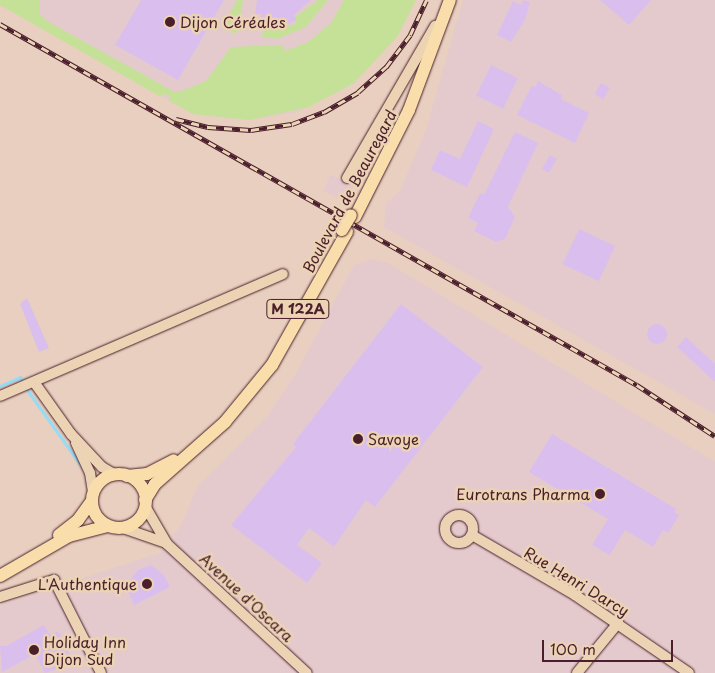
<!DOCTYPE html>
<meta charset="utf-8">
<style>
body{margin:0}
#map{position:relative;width:715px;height:673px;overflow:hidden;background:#e8cfbf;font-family:"Playpen Sans",sans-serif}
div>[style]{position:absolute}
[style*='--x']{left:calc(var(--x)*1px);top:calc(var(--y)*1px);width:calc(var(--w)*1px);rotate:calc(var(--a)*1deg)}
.built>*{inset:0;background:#e4cacd;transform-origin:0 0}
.green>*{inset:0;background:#c5e198}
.stream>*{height:2.5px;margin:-1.25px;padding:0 1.25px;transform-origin:1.25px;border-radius:1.25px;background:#95dcf7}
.building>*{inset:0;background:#dabfee;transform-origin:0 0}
.round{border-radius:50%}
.roads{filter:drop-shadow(0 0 1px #4a1f2b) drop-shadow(0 0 1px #4a1f2b)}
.minor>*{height:10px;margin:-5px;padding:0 5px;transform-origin:5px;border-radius:5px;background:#ebd3b3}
.minor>.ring{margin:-5px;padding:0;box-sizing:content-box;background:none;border:10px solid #ebd3b3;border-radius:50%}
.major>*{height:12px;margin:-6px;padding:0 6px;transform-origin:6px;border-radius:6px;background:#f9deab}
.major>.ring{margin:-6px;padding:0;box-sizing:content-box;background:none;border:12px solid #f9deab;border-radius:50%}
.rail>*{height:4.5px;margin-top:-2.25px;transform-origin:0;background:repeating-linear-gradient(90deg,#ebd3b3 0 8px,#4a1f2b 0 16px);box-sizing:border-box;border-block:1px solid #4a1f2b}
.bridges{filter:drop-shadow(0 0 1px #4a1f2b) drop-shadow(0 0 1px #4a1f2b)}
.major-bridge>*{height:12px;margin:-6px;padding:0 6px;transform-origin:6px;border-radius:6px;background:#f9deab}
.dots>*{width:14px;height:14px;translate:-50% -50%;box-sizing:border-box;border:2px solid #ebd3b3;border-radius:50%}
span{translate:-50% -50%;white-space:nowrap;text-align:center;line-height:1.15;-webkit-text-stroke:5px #ebd3b3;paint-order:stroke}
.shield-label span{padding:1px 4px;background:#ebd3b3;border:1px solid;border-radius:4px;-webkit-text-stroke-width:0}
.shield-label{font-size:14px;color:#4a1f2b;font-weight:700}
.poi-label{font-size:15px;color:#4a1f2b}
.left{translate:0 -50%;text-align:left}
.right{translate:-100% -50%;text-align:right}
.street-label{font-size:15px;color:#4a1f2b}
.scale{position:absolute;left:542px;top:640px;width:131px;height:22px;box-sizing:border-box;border:2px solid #4a1f2b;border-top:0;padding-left:6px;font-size:15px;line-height:18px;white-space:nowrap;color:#4a1f2b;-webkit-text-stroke:4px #ebd3b3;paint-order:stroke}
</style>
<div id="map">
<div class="built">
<div style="clip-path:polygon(0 0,416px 0,397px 37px,354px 83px,297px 112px,249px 120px,193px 114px,0 5px)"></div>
<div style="clip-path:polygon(463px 0,715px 0,715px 414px,384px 227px,386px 203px,400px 191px,426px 130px)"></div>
<div style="left:330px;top:175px;width:26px;height:18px;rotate:21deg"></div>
<div style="clip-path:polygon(372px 259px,388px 263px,715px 462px,715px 673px,0 673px,0 605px,160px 553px,183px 522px,197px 487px,268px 415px,295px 375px,354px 265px)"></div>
</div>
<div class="green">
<div style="clip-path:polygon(0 0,40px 0,40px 14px,47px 21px,173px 91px,181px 91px,206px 81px,231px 47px,283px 45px,285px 51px,308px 42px,331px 23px,344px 0,416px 0,397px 37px,354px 83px,309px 107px,249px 120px,193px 114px,168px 100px,170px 97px,164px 93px,161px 97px,0 5px)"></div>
<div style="clip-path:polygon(237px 0,257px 0,243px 0,240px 22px,246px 23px,245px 29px,232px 34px,224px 24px)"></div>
<div style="clip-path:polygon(318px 0,328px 0,306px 27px,277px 39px,262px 37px,263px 30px,296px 24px,296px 16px)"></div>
</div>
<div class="stream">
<div style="--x:0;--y:386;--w:22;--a:-24"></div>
<div style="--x:20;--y:377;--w:7;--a:63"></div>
<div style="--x:26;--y:388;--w:95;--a:54.5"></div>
</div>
<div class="building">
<div style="clip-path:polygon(141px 0,224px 0,178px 80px,115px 45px)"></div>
<div style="clip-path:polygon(257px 0,311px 0,294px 15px,297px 20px,280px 27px,278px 23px,261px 21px,261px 14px,255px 14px)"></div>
<div style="clip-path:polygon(523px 0,530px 2px,525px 20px,511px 42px,497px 35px,513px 1px,521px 5px)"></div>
<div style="clip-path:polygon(600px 0,651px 0,629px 25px)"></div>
<div style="left:491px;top:65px;width:30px;height:34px;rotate:26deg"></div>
<div style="clip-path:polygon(538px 81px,562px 95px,561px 99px,589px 113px,575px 143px,517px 115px,532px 85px,535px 87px)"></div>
<div style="left:601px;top:83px;width:10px;height:13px;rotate:29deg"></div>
<div style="clip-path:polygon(478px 121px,494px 129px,467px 187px,431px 170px,440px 150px,460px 159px)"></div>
<div style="clip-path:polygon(515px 132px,538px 143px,508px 207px,515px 217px,505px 239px,496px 242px,474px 231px,478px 223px,468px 218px,480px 193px,484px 195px)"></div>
<div style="left:550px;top:155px;width:8px;height:16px;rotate:30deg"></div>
<div style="left:579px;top:229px;width:40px;height:39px;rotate:25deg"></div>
<div style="clip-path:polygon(27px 298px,49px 348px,39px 352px,20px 304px)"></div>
<div style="clip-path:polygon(401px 304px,483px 367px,375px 507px,366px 500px,334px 547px,309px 528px,297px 545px,322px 563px,307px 583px,231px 525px,296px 447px,293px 444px)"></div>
<div class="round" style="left:647px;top:324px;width:20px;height:20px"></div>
<div style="clip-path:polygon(686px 337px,715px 364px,715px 382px,677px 347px)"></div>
<div style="clip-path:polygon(552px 434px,676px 509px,674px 512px,679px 515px,668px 533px,663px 530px,653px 547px,625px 530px,610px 555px,592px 545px,608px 519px,529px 472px)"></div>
<div style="clip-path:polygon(151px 565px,164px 575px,170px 587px,134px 605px,125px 586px,138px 570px)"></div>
<div style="clip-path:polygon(44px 625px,50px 635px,58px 631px,74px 662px,45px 673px,35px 654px,2px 672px,0 646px,6px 646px)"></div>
</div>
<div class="roads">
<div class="minor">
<div style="--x:347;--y:178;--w:176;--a:-59.9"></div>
<div style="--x:34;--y:382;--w:64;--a:54.6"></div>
<div style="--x:71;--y:434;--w:45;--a:46.8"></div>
<div style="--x:102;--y:467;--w:16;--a:30"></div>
<div style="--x:0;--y:396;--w:308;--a:-23.3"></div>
<div style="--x:76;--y:443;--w:33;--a:65"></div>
<div style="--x:90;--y:473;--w:20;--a:81"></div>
<div style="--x:145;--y:506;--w:44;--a:59.9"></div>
<div style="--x:167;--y:544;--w:190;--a:42.7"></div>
<div class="ring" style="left:445px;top:515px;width:18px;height:18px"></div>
<div style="--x:123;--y:528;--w:46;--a:19.2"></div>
<div style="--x:472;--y:535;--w:119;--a:30.2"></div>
<div style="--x:575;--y:595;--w:138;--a:34.4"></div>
<div style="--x:0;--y:597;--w:57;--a:-17.5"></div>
<div style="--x:54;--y:580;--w:104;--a:63.2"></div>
<div style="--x:577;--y:673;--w:65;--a:-50.6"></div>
</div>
<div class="major">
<div style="--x:355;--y:217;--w:120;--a:-63.2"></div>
<div style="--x:409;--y:110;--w:117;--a:-69.6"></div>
<div class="ring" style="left:92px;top:474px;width:42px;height:42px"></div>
<div style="--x:127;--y:476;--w:20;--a:-6"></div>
<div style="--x:147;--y:474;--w:30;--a:-27"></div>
<div style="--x:145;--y:500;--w:19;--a:-58"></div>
<div style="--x:155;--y:484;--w:94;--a:-41.5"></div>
<div style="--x:225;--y:422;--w:74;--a:-50.5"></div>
<div style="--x:272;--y:365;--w:153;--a:-60.6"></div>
<div style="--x:59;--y:535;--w:24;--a:-38"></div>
<div style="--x:78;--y:520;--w:24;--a:-54"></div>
<div style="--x:0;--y:576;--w:80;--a:-30.1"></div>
<div style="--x:69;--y:536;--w:40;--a:-14.4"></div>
</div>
</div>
<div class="rail">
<div style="--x:0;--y:24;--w:732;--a:29.54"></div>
<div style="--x:637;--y:385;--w:93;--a:33.2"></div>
<div style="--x:176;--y:119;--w:33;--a:14"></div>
<div style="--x:208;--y:127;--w:43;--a:4"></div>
<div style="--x:251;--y:130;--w:41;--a:-8.3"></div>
<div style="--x:292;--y:124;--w:34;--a:-21"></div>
<div style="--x:324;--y:112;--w:39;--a:-30"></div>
<div style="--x:358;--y:92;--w:38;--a:-42"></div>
<div style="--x:386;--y:67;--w:40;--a:-53"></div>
<div style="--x:410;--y:35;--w:38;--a:-65"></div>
</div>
<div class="bridges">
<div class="major-bridge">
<div style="--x:342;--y:230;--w:17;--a:-59"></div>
</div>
</div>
<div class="dots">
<div style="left:170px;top:22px;background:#4a1f2b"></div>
<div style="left:358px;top:439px;background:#4a1f2b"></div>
<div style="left:600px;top:494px;background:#4a1f2b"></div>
<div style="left:147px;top:584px;background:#4a1f2b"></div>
<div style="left:34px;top:650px;background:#4a1f2b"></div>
</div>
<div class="shield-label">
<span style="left:298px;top:309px">M 122A</span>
</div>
<div class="poi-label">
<span class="left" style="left:180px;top:22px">Dijon Céréales</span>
<span class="left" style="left:368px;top:439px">Savoye</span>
<span class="right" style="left:590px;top:494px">Eurotrans Pharma</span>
<span class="right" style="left:137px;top:584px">L'Authentique</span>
<span class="left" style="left:44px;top:650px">Holiday Inn<br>Dijon Sud</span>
</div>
<div class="street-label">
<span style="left:349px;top:191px;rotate:-62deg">Boulevard de Beauregard</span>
<span style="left:577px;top:581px;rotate:31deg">Rue Henri Darcy</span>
<span style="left:247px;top:597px;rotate:43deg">Avenue d'Oscara</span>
</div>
<div class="scale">100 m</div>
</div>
